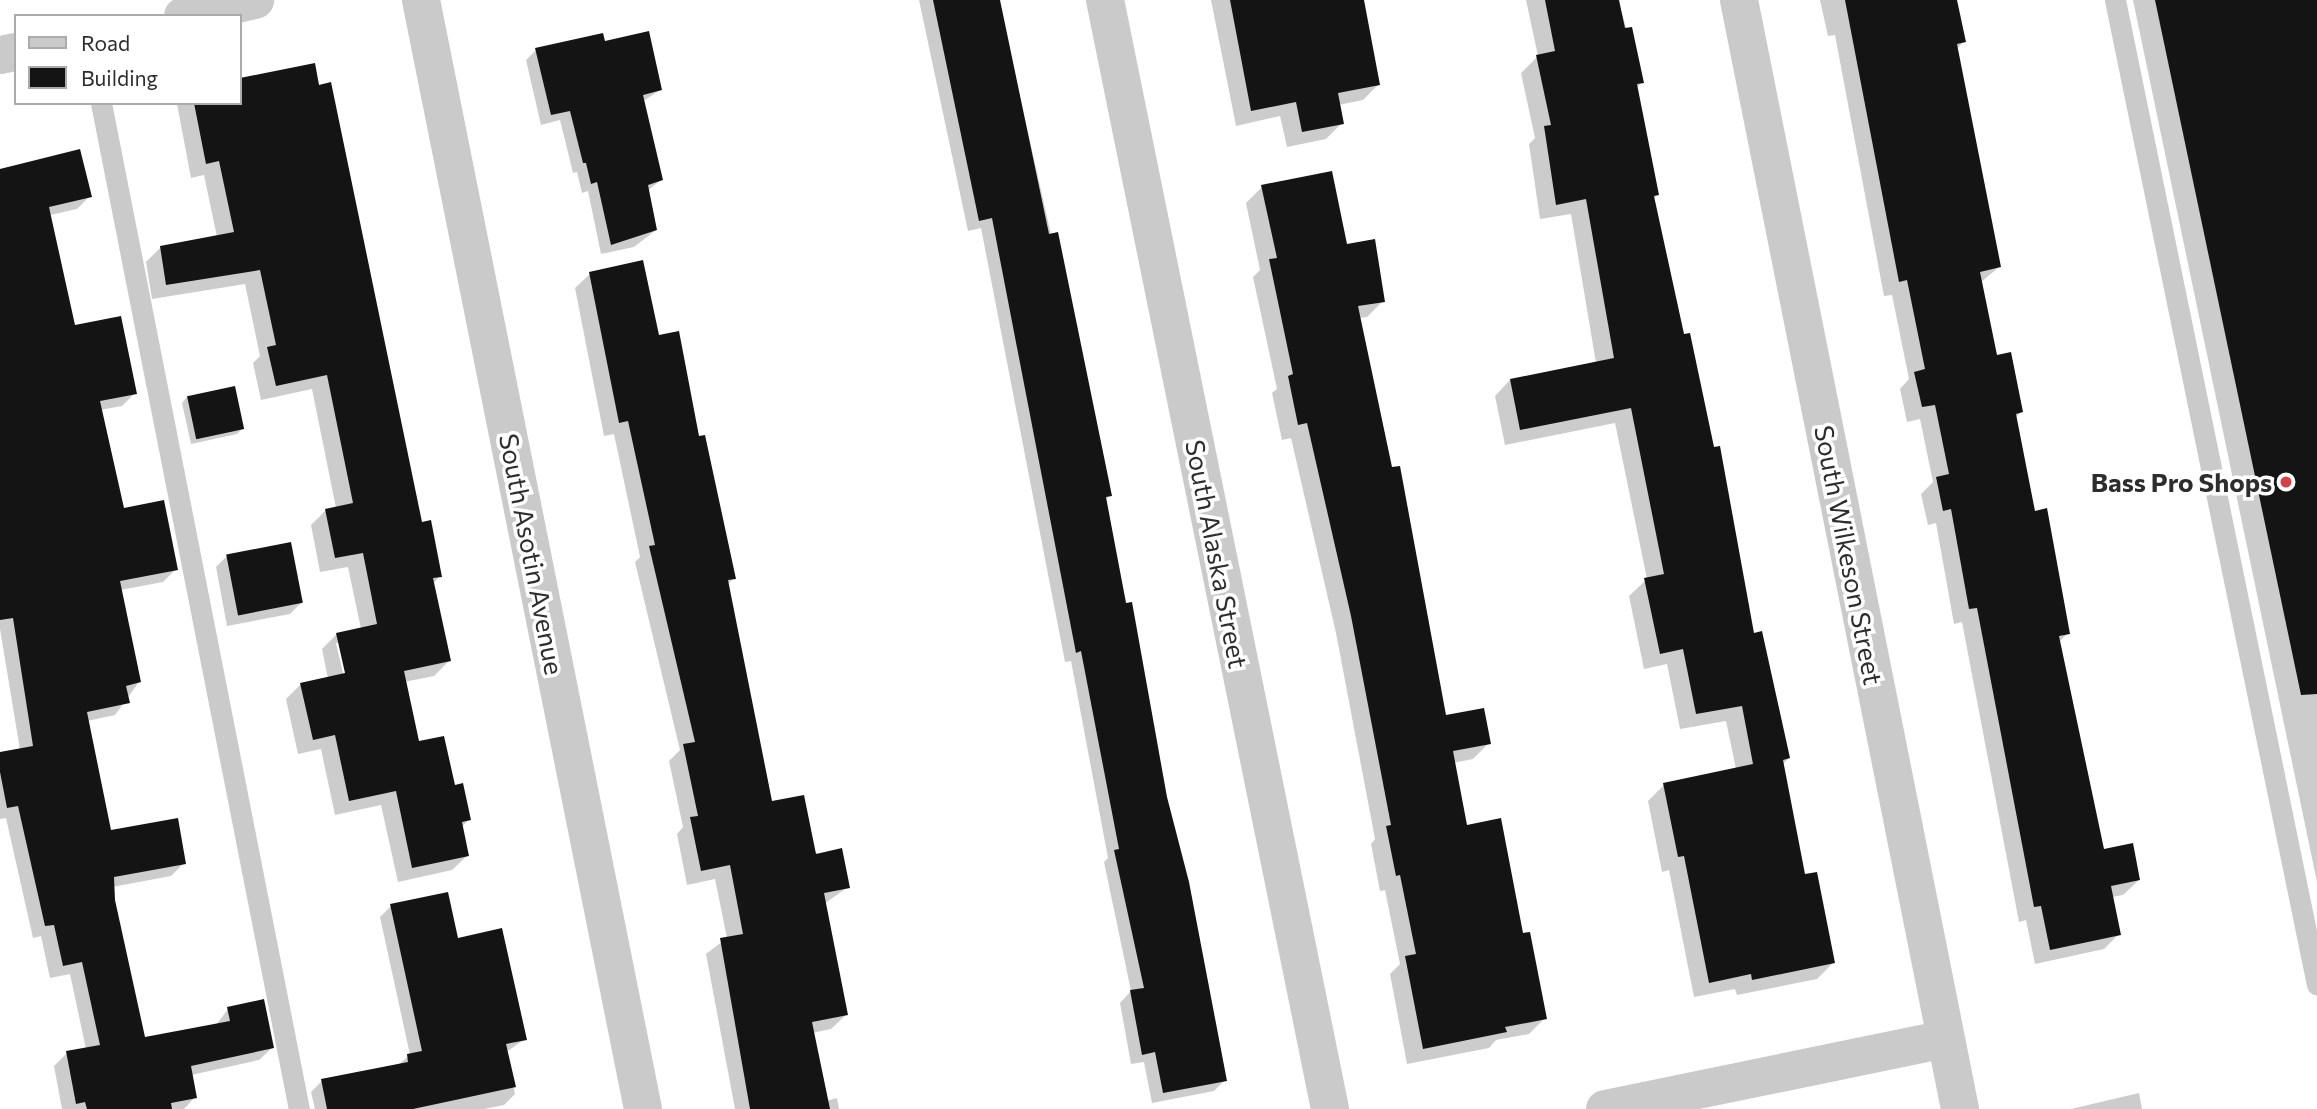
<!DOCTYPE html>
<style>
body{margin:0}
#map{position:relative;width:2317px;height:1109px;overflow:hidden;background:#fff;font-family:Commissioner,sans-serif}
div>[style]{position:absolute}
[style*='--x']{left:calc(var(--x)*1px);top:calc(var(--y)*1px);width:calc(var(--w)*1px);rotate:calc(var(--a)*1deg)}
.shadow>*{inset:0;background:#0003}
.building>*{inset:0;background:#141414;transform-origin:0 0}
.lane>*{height:21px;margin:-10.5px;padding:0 10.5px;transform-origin:10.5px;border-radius:10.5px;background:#cacaca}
.street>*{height:38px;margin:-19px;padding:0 19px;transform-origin:19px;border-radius:19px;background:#cacaca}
.dots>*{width:19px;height:19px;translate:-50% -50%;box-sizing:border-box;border:4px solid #fff;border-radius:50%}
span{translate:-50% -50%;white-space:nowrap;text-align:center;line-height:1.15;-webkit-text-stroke:7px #fff;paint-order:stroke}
.poi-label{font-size:26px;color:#2d2d2d;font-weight:700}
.right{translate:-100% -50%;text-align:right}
.street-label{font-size:26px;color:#2d2d2d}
.legend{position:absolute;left:14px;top:14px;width:228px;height:91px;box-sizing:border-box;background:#fff;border:2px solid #ababab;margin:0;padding:9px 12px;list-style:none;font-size:21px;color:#2d2d2d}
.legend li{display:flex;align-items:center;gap:14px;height:35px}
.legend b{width:35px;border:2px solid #ababab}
</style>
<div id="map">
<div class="shadow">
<div style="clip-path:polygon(919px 0,998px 0,1110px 495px,1105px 500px,1225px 1080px,1214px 1091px,1152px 1103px,1144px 1062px,1131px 1064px,1120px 1003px,1131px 991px,1104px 862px,1108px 858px,1071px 661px,1065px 662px,981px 228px,968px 231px)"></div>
<div style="clip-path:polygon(1211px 0,1358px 0,1378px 85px,1363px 100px,1338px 105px,1342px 123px,1326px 139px,1287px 147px,1280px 116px,1236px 126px)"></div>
<div style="clip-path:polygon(1526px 0,1618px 0,1642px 82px,1636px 89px,1657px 195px,1653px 199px,1753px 635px,1789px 758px,1782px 765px,1804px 876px,1833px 963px,1817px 979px,1737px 995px,1735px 989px,1694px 997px,1669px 870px,1662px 872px,1648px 801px,1664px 785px,1736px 769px,1726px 721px,1680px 729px,1667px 664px,1644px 669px,1629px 596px,1647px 579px,1615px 423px,1505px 445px,1495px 396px,1510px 380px,1596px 363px,1571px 214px,1540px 219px,1529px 144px,1535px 138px,1521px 73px,1538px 56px)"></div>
<div style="clip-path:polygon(1820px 0,1956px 0,1964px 41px,1956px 50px,1999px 267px,1980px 283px,1996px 357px,2021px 412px,2015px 418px,2034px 513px,2068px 633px,2058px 643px,2102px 851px,2139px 880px,2123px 895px,2112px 897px,2119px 934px,2104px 949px,2035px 964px,2026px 920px,2019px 922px,1962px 622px,1954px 624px,1936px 523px,1928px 525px,1921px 494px,1933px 482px,1920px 419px,1907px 422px,1900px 389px,1909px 379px,1892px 295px,1884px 296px,1835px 35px,1828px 36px)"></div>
<div style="clip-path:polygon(2133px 0,2317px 0,2317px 882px)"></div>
<div style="clip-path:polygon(604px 44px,660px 90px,642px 102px,661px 180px,647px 191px,656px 230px,634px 247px,601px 254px,588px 191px,582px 193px,577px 172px,573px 173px,560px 120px,541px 125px,526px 60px,536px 50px)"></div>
<div style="clip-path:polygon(evenodd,314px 65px,421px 524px,440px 576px,433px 584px,449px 661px,434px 676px,404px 682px,417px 744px,453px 787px,469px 819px,462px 827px,468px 855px,452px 870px,398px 882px,381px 805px,335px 815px,321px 749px,298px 754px,286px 699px,301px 684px,328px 679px,322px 649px,337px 634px,361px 629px,348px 567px,320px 572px,311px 525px,326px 510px,336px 508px,312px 389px,261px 400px,253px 363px,260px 356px,245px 284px,152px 299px,146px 262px,161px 247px,217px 237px,204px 175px,191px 178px,177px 104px,240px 103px,240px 80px,314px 65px,336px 643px,340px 643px,348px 682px,345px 682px,336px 643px)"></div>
<div style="clip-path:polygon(79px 151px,90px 196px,77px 209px,50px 215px,73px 327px,135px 393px,122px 406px,100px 410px,123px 510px,176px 569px,163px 582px,120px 590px,139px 682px,115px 715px,87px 721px,110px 832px,184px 863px,171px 876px,112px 887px,113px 900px,143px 1039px,216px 1025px,228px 1009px,272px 1048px,259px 1060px,191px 1075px,195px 1097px,184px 1109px,62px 1109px,54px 1066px,67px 1053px,86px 1049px,70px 974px,50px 978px,41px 936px,33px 938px,6px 818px,0 819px,0 754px,20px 750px,0 629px,0 169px)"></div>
<div style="clip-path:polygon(1262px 187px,1346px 246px,1383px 301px,1367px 317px,1359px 318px,1445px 717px,1489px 743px,1473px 759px,1453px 763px,1466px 827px,1522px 935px,1545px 1018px,1529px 1034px,1496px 1040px,1489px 1048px,1407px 1064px,1390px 974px,1400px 964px,1385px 890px,1380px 891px,1371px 844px,1375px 839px,1336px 633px,1291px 438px,1282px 440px,1272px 393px,1277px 389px,1253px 277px,1260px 270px,1246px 203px)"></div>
<div style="clip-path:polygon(590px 274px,657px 337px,697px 438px,734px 578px,727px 585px,771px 803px,848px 887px,824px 904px,846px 1015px,831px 1029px,812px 1033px,826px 1101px,837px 1098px,839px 1109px,735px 1109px,706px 954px,727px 938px,715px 879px,687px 885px,677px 834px,683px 827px,669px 761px,680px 750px,635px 562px,640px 557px,614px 434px,604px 436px,575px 288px)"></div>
<div style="clip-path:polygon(187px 397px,242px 429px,237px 434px,191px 444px,182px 403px)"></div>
<div style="clip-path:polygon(227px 556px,301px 603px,290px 614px,227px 626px,216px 567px)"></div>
<div style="clip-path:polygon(391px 906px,456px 940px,525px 1039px,506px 1052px,515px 1094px,504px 1105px,484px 1109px,315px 1109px,311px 1092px,322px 1081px,398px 1065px,410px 1055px,380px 917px)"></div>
<div style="clip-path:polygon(2139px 1093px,2142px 1109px,2071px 1109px)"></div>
</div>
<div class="building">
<div style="clip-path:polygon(933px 0,1000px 0,1049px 234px,1058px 232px,1112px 496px,1106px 497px,1126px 603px,1132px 602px,1167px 797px,1189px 882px,1227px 1081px,1163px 1093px,1155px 1052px,1142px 1055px,1130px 990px,1144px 988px,1114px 850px,1119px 849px,1081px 651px,1076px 653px,992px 218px,979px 221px)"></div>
<div style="clip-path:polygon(1230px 0,1364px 0,1380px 85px,1338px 93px,1344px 124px,1302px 132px,1296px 102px,1251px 111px)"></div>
<div style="clip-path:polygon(1545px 0,1619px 0,1625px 28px,1632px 27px,1644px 83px,1637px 84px,1659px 195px,1654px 196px,1684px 334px,1690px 333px,1714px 447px,1720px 446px,1754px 633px,1762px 631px,1790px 758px,1783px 760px,1805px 874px,1817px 872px,1835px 963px,1752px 980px,1751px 974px,1709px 983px,1684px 856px,1678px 857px,1663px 783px,1753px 764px,1742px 706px,1696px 714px,1683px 649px,1660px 654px,1644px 578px,1664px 574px,1631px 408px,1520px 430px,1510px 379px,1614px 358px,1586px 199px,1556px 205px,1544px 126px,1551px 125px,1536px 55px,1555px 51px)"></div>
<div style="clip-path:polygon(1845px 0,1957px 0,1966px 42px,1957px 44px,2001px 267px,1980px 272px,1997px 355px,2011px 352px,2023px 412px,2016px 414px,2035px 511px,2047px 508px,2070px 634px,2059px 636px,2104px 849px,2133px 843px,2140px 880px,2111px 886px,2121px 935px,2050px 950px,2041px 906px,2034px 907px,1977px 608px,1969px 609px,1951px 509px,1943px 511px,1936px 477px,1949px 474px,1935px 405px,1922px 407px,1914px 372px,1925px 369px,1907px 280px,1899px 282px)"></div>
<div style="clip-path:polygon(2155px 0,2317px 0,2317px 694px,2301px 695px)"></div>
<div style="clip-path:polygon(649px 31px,662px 90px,643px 95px,663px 180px,648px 185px,657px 230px,611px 245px,597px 182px,591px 184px,586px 163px,583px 163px,570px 111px,551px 115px,535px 48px,603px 33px,605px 41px)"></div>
<div style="clip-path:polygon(315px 63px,319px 85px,331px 82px,422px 522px,431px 520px,442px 577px,433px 578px,451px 661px,404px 671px,419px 741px,444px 736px,455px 785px,463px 783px,471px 820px,462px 822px,469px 856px,412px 868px,396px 791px,349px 801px,335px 735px,313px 740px,300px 683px,345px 673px,336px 633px,377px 624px,363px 553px,335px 558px,325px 509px,353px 503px,327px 375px,276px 386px,267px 347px,276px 345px,260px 270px,166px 285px,160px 246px,234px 232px,219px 161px,206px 164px,194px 103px,240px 103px,240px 78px)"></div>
<div style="clip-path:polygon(80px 149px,92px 197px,49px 207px,75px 325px,121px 316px,137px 394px,100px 401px,124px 508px,164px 500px,178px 570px,120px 581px,141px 682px,126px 686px,130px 703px,87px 712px,111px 830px,178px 818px,186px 864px,114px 877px,115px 900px,145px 1037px,230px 1021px,227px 1007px,264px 999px,274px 1048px,191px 1066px,197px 1098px,171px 1103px,172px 1109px,87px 1109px,85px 1102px,76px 1104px,66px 1051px,100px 1045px,82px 962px,63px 966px,54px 925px,45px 926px,18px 806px,7px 808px,0 772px,0 752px,33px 746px,13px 618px,0 620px,0 169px)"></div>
<div style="clip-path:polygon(1332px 171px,1347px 244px,1375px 239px,1385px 302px,1358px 306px,1392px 467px,1400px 466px,1446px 715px,1484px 708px,1491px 744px,1453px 751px,1467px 825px,1501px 818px,1523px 933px,1530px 932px,1547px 1019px,1505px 1027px,1507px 1032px,1423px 1049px,1405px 956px,1416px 954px,1400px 875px,1396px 876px,1386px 826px,1391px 825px,1351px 616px,1307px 423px,1298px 425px,1288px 376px,1293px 374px,1269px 259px,1277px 258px,1261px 185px)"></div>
<div style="clip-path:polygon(643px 260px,659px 335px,679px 331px,699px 436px,705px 435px,736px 579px,728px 580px,772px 801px,804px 795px,816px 854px,842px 848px,850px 888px,824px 893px,848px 1015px,812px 1022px,830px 1109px,750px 1109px,720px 938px,743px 934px,730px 865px,701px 871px,690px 817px,698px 816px,683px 744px,695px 742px,649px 546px,655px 545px,628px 421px,619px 423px,589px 272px)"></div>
<div style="left:235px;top:386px;width:44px;height:49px;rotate:78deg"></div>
<div style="left:291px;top:542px;width:62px;height:66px;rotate:79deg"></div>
<div style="clip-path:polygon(448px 892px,458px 938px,502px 928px,527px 1040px,506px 1044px,516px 1087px,413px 1109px,327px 1109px,321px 1079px,408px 1062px,407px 1054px,422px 1051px,390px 904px)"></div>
</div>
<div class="lane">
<div style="--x:2115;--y:0;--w:1005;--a:78.41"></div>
<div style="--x:101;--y:103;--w:1025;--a:78.87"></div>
</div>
<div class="street">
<div style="--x:421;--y:0;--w:1131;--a:78.68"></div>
<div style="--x:1105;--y:0;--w:1132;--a:78.53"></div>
<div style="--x:1739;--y:0;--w:1131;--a:78.73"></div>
<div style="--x:183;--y:16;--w:74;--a:-12.5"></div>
<div style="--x:0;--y:55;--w:16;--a:-11"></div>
<div style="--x:1605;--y:1109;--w:347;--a:-11.6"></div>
</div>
<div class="dots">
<div style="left:2286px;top:482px;background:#d14348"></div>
</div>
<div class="poi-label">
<span class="right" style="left:2272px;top:482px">Bass Pro Shops</span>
</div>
<div class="street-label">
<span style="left:532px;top:554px;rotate:79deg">South Asotin Avenue</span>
<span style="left:1217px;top:554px;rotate:79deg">South Alaska Street</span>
<span style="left:1849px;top:555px;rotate:79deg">South Wilkeson Street</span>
</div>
<ul class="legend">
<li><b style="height:9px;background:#cacaca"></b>Road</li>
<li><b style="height:19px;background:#141414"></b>Building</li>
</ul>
</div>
